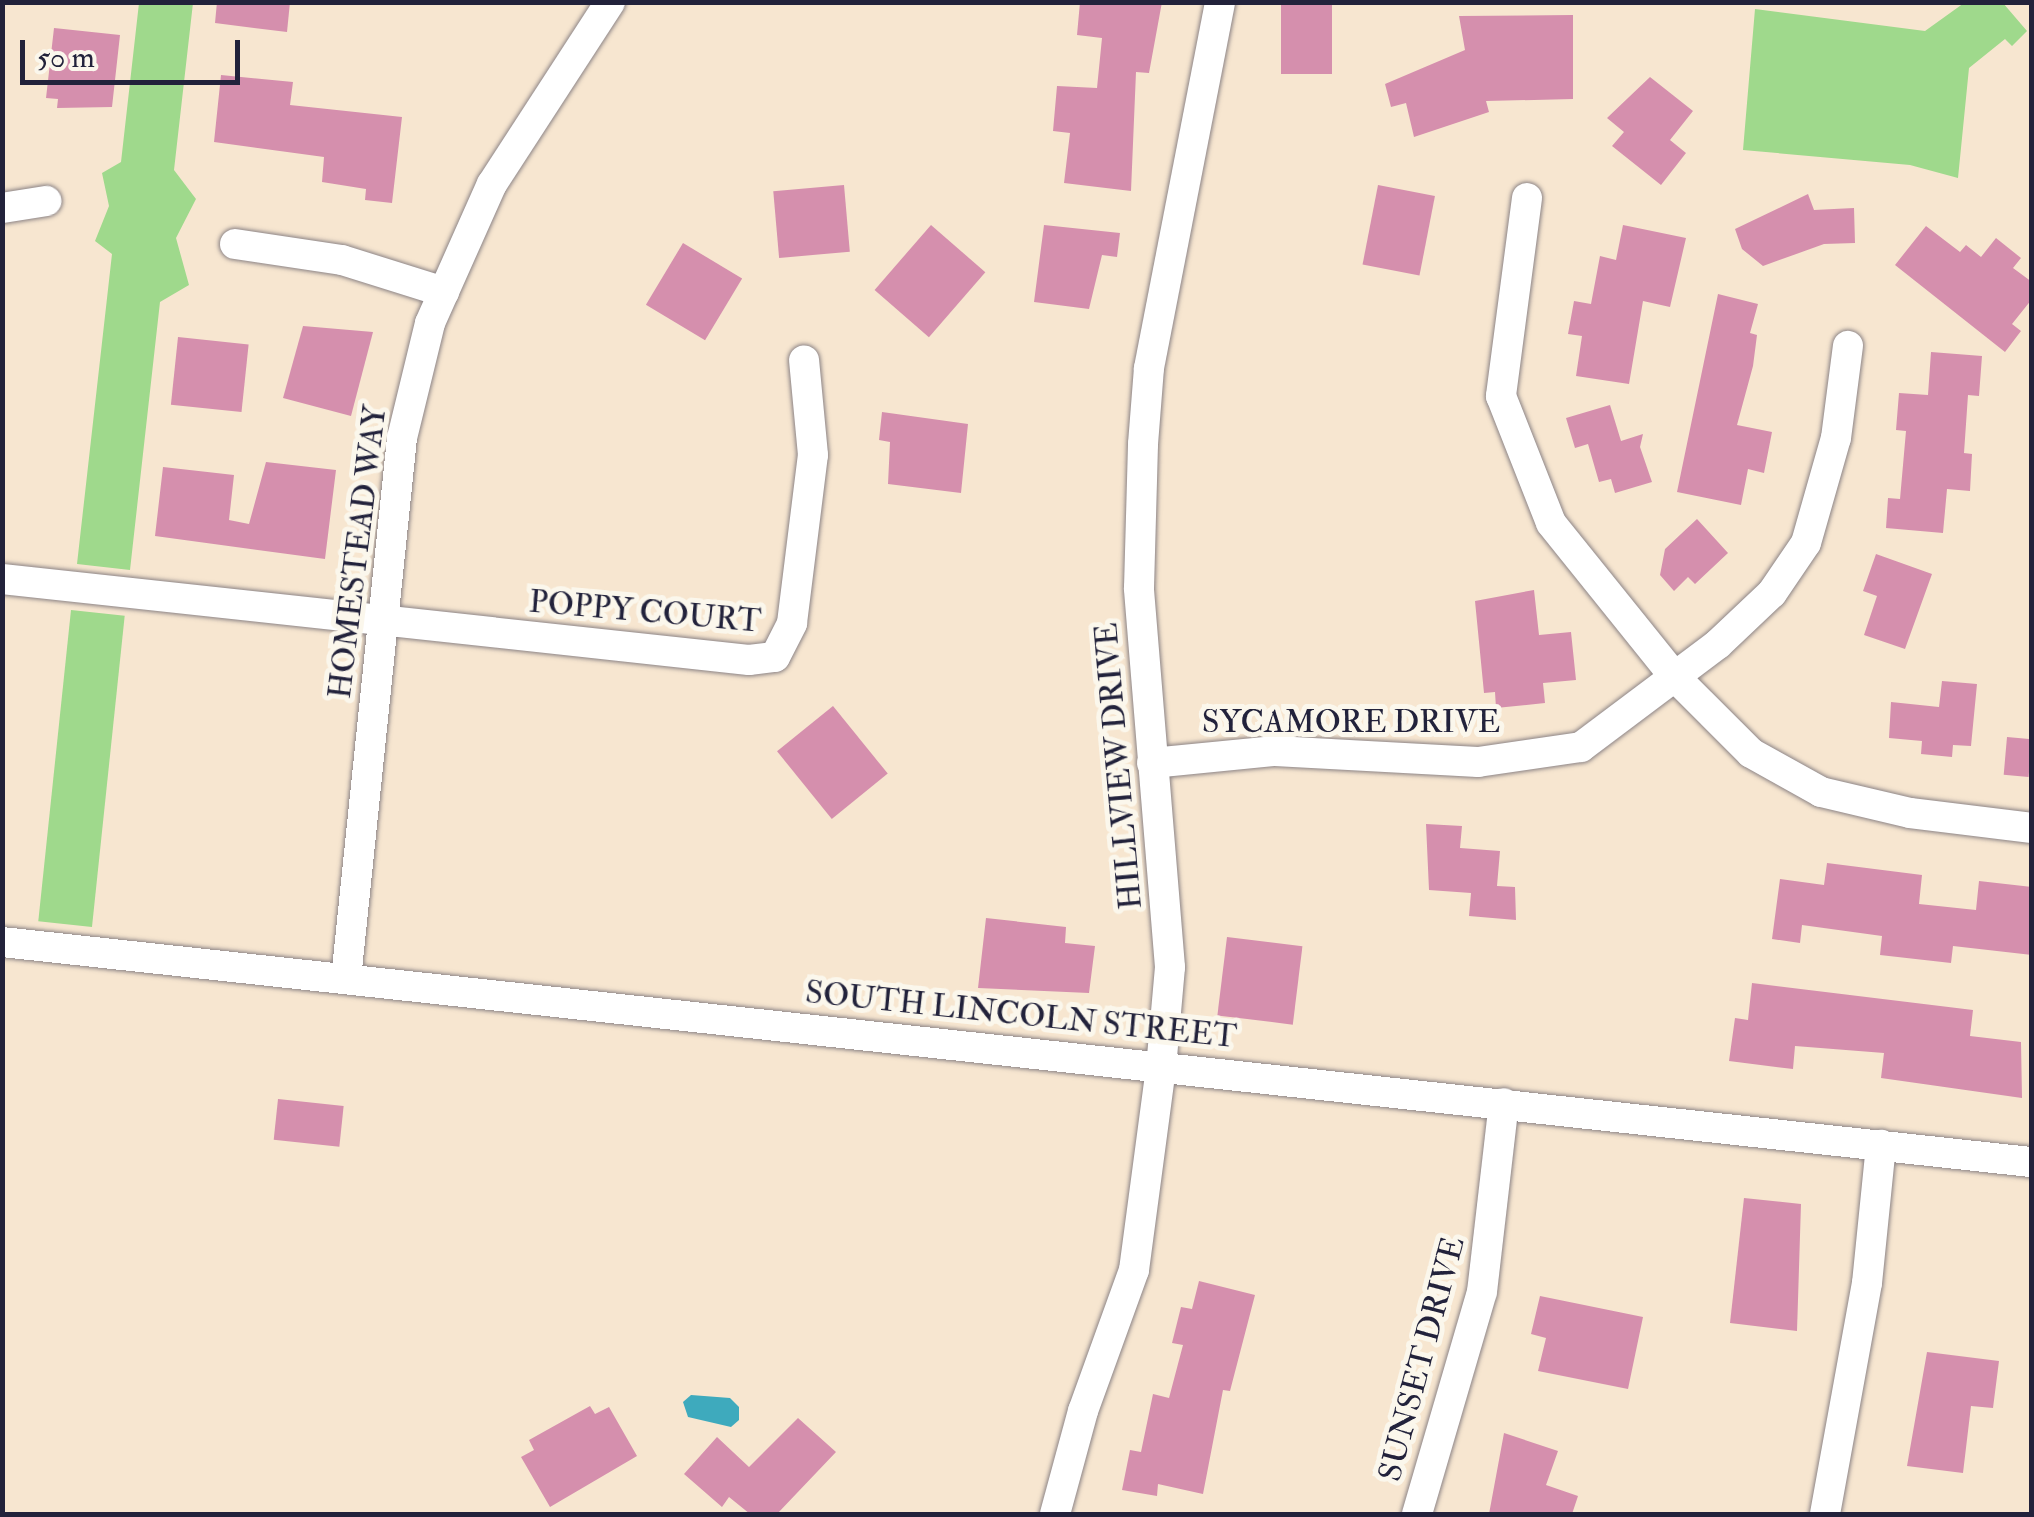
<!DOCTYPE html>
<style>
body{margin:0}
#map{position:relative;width:2034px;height:1517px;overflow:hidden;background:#f7e6d0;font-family:"IM FELL Double Pica",serif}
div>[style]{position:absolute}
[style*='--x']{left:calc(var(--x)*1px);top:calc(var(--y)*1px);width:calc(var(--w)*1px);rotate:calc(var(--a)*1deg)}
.green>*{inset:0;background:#9fd98c;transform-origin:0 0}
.water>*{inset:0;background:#3eaabd}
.building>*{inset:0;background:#d58fad;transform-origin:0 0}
.roads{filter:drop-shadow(0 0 2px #8c8486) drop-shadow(0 0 2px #8c8486)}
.minor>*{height:30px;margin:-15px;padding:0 15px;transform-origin:15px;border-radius:15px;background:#fff}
span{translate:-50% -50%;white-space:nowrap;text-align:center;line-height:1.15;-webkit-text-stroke:10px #fbf7ec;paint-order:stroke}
.street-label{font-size:32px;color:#22223b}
.frame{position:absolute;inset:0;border:5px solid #22223b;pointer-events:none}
.scale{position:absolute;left:20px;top:40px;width:220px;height:45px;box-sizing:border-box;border:5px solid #22223b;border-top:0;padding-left:12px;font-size:30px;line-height:35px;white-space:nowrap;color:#22223b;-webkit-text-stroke:8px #fbf7ec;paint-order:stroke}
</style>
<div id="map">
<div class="green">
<div style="clip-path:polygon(139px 3px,193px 3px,174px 170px,196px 199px,176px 238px,189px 285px,160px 302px,130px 570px,77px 564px,112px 254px,95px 241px,109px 206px,102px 173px,121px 162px)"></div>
<div style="clip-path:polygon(1964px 3px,2003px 3px,2027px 31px,2012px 46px,2005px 39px,1969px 68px,1958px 178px,1910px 165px,1743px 150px,1755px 9px,1925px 31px)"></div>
<div style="left:71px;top:610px;width:54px;height:313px;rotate:6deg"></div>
</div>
<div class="water">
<div style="clip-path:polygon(691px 1395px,730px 1398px,739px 1407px,739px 1420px,731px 1427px,688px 1417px,683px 1402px)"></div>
</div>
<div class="building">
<div style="clip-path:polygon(217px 2px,290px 2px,287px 32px,215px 23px)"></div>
<div style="clip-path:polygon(1080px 2px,1162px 2px,1149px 73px,1136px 72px,1131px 191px,1064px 183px,1070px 133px,1053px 131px,1057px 86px,1097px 88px,1102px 38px,1077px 35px)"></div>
<div style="left:1281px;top:2px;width:51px;height:72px"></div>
<div style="clip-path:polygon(1573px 15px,1573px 99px,1486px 101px,1489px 112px,1414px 137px,1406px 103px,1391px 107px,1385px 84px,1465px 50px,1459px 16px)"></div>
<div style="clip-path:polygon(54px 28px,120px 35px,112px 107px,57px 108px,58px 99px,46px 98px)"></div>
<div style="clip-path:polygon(221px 75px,293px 82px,290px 105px,402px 117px,392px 203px,365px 200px,366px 189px,322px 182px,324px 157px,214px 142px)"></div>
<div style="clip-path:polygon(1650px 77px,1693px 111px,1670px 140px,1686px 153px,1661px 185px,1612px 146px,1624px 132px,1607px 118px)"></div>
<div style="left:844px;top:185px;width:67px;height:71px;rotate:85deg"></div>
<div style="left:1378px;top:185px;width:58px;height:81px;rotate:11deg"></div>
<div style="clip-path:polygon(1808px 194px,1814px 210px,1854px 208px,1855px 243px,1824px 244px,1763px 266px,1742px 249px,1735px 229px)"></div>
<div style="left:931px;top:225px;width:72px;height:86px;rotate:41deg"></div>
<div style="clip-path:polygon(1044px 225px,1120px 233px,1117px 257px,1102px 255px,1089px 309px,1034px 302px)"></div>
<div style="clip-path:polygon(1623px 225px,1686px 238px,1670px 307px,1643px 301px,1629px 384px,1576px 376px,1582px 336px,1568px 334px,1574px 301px,1591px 304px,1600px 256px,1616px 260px)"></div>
<div style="clip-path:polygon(1926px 226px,1960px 252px,1966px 245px,1981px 257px,1996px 238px,2021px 258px,2013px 268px,2032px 282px,2032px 299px,2012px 324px,2021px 331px,2005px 352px,1895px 265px)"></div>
<div style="left:683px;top:243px;width:69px;height:72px;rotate:31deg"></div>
<div style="clip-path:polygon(1718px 294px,1758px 304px,1750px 333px,1757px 335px,1753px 366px,1737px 425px,1772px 432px,1764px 473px,1748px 469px,1741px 505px,1677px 492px)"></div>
<div style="clip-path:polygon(303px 326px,373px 332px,351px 416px,283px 398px)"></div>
<div style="left:178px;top:337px;width:71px;height:68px;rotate:6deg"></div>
<div style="clip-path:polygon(1931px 352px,1982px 356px,1979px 396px,1968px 395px,1964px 453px,1972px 454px,1970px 491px,1947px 489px,1943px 533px,1886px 528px,1888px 498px,1900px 499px,1906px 431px,1896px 430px,1899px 393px,1928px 395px)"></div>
<div style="clip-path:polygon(1610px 405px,1621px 441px,1643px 434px,1640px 447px,1652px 482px,1615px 493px,1611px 479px,1599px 482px,1588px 444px,1575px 448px,1566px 418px)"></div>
<div style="clip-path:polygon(882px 412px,968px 424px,961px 493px,888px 484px,890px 442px,879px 440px)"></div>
<div style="clip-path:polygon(266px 462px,336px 470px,325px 559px,155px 536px,163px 467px,234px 475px,229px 520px,249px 524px)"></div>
<div style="clip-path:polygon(1697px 519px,1728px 553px,1695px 584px,1688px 577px,1674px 591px,1660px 575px,1665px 549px)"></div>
<div style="clip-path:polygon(1876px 554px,1932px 574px,1905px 649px,1864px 635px,1877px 596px,1863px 591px)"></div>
<div style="clip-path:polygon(1534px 590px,1539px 635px,1571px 632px,1576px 680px,1543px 683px,1545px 703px,1496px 708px,1495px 692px,1484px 693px,1475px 601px)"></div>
<div style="clip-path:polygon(1942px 681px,1977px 684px,1971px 746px,1953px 745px,1952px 757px,1921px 754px,1922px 741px,1889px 738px,1891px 702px,1939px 707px)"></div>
<div style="left:833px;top:706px;width:87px;height:72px;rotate:51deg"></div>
<div style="left:2007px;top:737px;width:25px;height:38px;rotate:5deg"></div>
<div style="clip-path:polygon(1426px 824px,1462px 826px,1460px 848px,1500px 851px,1497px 886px,1515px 887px,1516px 920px,1469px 916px,1471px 893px,1429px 890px)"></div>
<div style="clip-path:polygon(1827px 863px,1922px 875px,1919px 904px,1976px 910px,1979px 881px,2032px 887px,2032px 955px,1953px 946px,1951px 963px,1880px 955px,1882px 936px,1802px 925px,1800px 943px,1772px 939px,1780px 879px,1824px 885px)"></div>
<div style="clip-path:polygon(986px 918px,1066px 927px,1065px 943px,1095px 946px,1089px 993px,978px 988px)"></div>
<div style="left:1227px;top:937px;width:76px;height:79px;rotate:7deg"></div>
<div style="clip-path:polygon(1752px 983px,1973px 1010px,1970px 1036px,2021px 1042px,2022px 1098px,1881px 1078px,1884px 1053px,1795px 1046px,1793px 1069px,1729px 1061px,1735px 1018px,1748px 1020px)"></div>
<div style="left:278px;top:1099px;width:66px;height:41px;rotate:6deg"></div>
<div style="clip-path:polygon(1744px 1198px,1801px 1204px,1797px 1331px,1730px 1323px)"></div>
<div style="clip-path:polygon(1199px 1281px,1255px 1295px,1230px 1391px,1223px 1390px,1203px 1494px,1158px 1484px,1157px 1496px,1122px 1490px,1130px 1450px,1141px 1452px,1153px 1394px,1169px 1398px,1183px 1345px,1172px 1343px,1181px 1307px,1192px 1309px)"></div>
<div style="clip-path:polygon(1540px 1296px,1643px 1317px,1628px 1389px,1538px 1371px,1546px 1338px,1531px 1334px)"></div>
<div style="clip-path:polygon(1927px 1352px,1999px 1361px,1993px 1408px,1971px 1406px,1963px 1473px,1907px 1466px)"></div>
<div style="clip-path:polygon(590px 1406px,595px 1414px,609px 1407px,637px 1456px,550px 1507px,521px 1457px,534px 1450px,529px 1440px)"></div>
<div style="clip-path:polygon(798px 1418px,836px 1452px,777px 1514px,750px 1514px,729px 1497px,722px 1507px,684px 1474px,717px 1437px,749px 1467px)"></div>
<div style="clip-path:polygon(1504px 1433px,1558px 1451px,1546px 1485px,1578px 1496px,1572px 1514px,1489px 1514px)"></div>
</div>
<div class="roads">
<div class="minor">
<div style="--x:1527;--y:198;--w:200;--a:97.5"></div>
<div style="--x:1501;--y:396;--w:136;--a:68.5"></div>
<div style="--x:1551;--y:523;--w:198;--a:51.2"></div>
<div style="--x:1675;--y:677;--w:107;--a:45"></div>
<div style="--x:1751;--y:753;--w:80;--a:29.1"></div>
<div style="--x:1821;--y:792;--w:91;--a:13.3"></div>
<div style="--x:1910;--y:813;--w:123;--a:7"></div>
<div style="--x:2;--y:208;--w:45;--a:-9"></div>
<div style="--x:235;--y:244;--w:108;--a:8.5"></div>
<div style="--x:342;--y:260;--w:107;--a:17.4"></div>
<div style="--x:2;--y:579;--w:751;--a:6.19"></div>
<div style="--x:749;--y:660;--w:26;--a:-7"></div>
<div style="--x:775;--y:657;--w:38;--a:-63"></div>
<div style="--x:792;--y:623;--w:169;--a:-82.9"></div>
<div style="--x:813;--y:455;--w:95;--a:-95.4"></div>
<div style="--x:1152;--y:763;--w:124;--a:-5.6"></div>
<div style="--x:1275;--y:751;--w:203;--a:3.1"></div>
<div style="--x:1478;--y:762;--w:104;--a:-8.3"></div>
<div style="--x:1581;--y:747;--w:171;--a:-36.9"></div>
<div style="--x:1718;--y:644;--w:74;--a:-43.4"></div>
<div style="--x:1772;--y:593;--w:60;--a:-55.8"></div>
<div style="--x:1806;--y:543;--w:109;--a:-74.1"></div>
<div style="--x:1836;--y:438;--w:93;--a:-82.6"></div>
<div style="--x:2;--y:942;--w:2042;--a:6.19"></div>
<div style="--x:346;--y:979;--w:544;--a:-84.09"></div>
<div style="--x:402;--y:438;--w:118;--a:-76.3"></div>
<div style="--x:430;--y:323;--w:152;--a:-66"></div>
<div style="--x:492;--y:184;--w:217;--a:-57"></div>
<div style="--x:1055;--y:1514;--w:107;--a:-74.8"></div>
<div style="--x:1083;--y:1411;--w:150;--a:-70.1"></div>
<div style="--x:1134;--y:1270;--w:204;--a:-82.4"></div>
<div style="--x:1161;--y:1068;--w:101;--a:-84.9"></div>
<div style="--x:1170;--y:967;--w:380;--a:-94.7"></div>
<div style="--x:1139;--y:588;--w:144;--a:-88.4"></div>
<div style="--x:1143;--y:444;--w:76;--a:-85.5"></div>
<div style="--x:1149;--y:368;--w:373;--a:-79"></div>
<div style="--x:1417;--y:1514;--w:231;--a:-73.7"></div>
<div style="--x:1482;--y:1292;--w:190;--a:-83.4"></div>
<div style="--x:1825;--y:1514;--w:235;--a:-79.7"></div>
<div style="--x:1867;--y:1283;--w:139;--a:-84.2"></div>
</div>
</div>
<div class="street-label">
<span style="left:358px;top:552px;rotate:-83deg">HOMESTEAD WAY</span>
<span style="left:645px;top:612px;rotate:5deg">POPPY COURT</span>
<span style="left:1351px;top:722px">SYCAMORE DRIVE</span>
<span style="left:1119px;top:766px;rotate:-95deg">HILLVIEW DRIVE</span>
<span style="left:1021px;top:1015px;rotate:6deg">SOUTH LINCOLN STREET</span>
<span style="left:1422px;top:1359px;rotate:-75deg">SUNSET DRIVE</span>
</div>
<div class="frame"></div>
<div class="scale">50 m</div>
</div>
